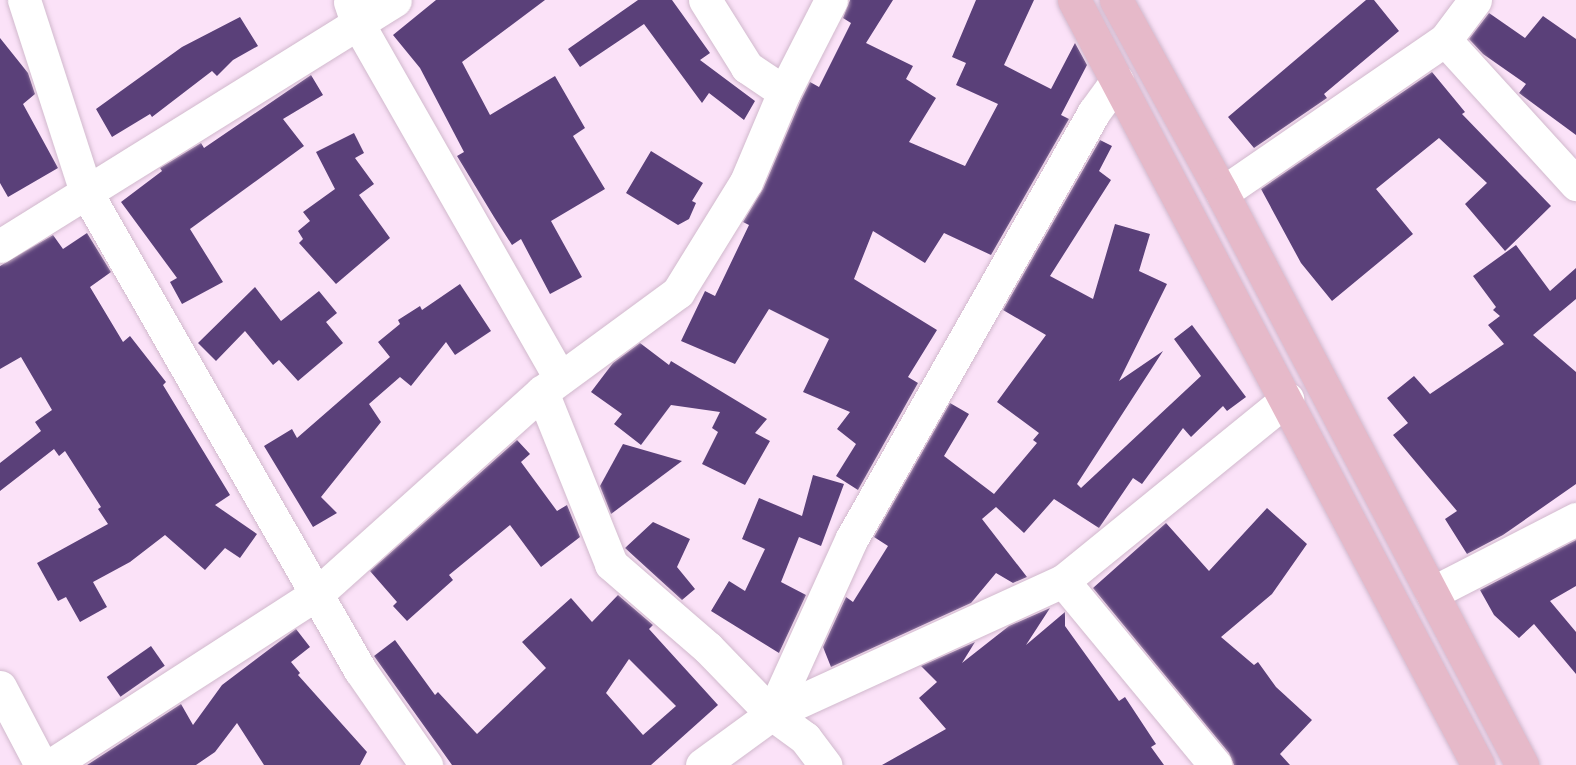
<!DOCTYPE html>
<style>
body{margin:0}
#map{position:relative;width:1576px;height:765px;overflow:hidden;background:#fbe2f8;font-family:"Sofia Sans Condensed",sans-serif}
div>[style]{position:absolute}
[style*='--x']{left:calc(var(--x)*1px);top:calc(var(--y)*1px);width:calc(var(--w)*1px);rotate:calc(var(--a)*1deg)}
.building>*{inset:0;background:#5a4079;transform-origin:0 0}
.roads{filter:drop-shadow(0 0 2px #d1b9cd) drop-shadow(0 0 2px #d1b9cd)}
.minor>*{height:33px;margin:-16.5px;padding:0 16.5px;transform-origin:16.5px;border-radius:16.5px;background:#fff}
.major>*{height:33px;margin:-16.5px;padding:0 16.5px;transform-origin:16.5px;border-radius:16.5px;background:#e6b9c9}
span{translate:-50% -50%;white-space:nowrap;text-align:center;line-height:1.15;-webkit-text-stroke:6px #fff;paint-order:stroke}
</style>
<div id="map">
<div class="building">
<div style="clip-path:polygon(436px 0,545px 0,462px 62px,490px 115px,555px 76px,585px 128px,573px 136px,605px 189px,551px 221px,582px 277px,550px 294px,521px 239px,512px 245px,494px 217px,457px 156px,464px 152px,420px 68px,393px 35px)"></div>
<div style="clip-path:polygon(638px 0,672px 0,710px 53px,700px 60px,755px 101px,744px 120px,709px 93px,702px 103px,644px 24px,580px 67px,568px 49px)"></div>
<div style="clip-path:polygon(850px 0,893px 0,866px 43px,913px 66px,906px 79px,936px 98px,909px 142px,965px 166px,998px 104px,956px 85px,966px 63px,952px 57px,976px 0,1034px 0,1004px 65px,1051px 89px,1075px 43px,1087px 65px,1061px 115px,1069px 119px,991px 255px,944px 233px,925px 263px,873px 231px,854px 279px,937px 330px,908px 377px,918px 383px,858px 490px,836px 476px,856px 444px,837px 429px,850px 412px,803px 392px,829px 339px,769px 309px,735px 364px,681px 341px,705px 291px,715px 296px,749px 225px,743px 222px,763px 189px,801px 100px,810px 82px,819px 87px,851px 23px,843px 18px)"></div>
<div style="clip-path:polygon(1366px 0,1374px 0,1399px 31px,1324px 94px,1327px 98px,1254px 148px,1228px 117px)"></div>
<div style="clip-path:polygon(1489px 13px,1525px 38px,1543px 16px,1576px 39px,1576px 135px,1519px 93px,1526px 84px,1483px 54px,1469px 39px)"></div>
<div style="clip-path:polygon(240px 17px,258px 46px,233px 60px,217px 76px,212px 71px,152px 117px,150px 114px,112px 137px,96px 109px,182px 47px)"></div>
<div style="clip-path:polygon(0 38px,28px 73px,35px 94px,23px 104px,58px 168px,8px 197px,0 183px)"></div>
<div style="clip-path:polygon(1432px 72px,1465px 112px,1462px 114px,1551px 206px,1505px 251px,1465px 204px,1487px 183px,1439px 138px,1376px 189px,1413px 234px,1332px 301px,1301px 263px,1261px 189px)"></div>
<div style="clip-path:polygon(311px 75px,323px 95px,283px 119px,304px 146px,190px 229px,223px 282px,182px 304px,170px 282px,177px 278px,121px 202px,162px 171px,160px 168px,201px 143px,204px 148px)"></div>
<div style="clip-path:polygon(354px 133px,364px 153px,355px 158px,374px 184px,359px 195px,390px 238px,336px 284px,299px 243px,303px 239px,298px 231px,310px 221px,303px 212px,335px 189px,316px 152px)"></div>
<div style="clip-path:polygon(1100px 140px,1112px 146px,1099px 171px,1111px 180px,1050px 276px,1093px 299px,1115px 224px,1150px 234px,1139px 271px,1167px 284px,1119px 381px,1163px 351px,1077px 484px,1081px 488px,1201px 376px,1174px 339px,1192px 325px,1246px 397px,1227px 411px,1223px 406px,1191px 437px,1183px 428px,1142px 484px,1133px 478px,1099px 528px,1054px 499px,1024px 533px,996px 507px,982px 519px,1027px 577px,1013px 583px,996px 573px,971px 603px,831px 667px,823px 647px,846px 597px,853px 602px,888px 546px,874px 537px,950px 403px,969px 414px,944px 456px,994px 494px,1037px 443px,1033px 440px,1039px 433px,997px 402px,1046px 335px,1003px 310px)"></div>
<div style="clip-path:polygon(651px 151px,703px 183px,692px 201px,696px 203px,689px 219px,678px 225px,626px 193px)"></div>
<div style="clip-path:polygon(87px 233px,111px 272px,90px 287px,123px 342px,130px 336px,166px 382px,163px 385px,230px 495px,215px 505px,257px 534px,240px 558px,225px 548px,205px 570px,165px 535px,130px 562px,93px 582px,107px 607px,80px 622px,66px 597px,58px 601px,37px 563px,108px 524px,98px 509px,101px 507px,65px 451px,59px 456px,54px 449px,0 491px,0 463px,41px 431px,35px 422px,52px 410px,21px 357px,0 369px,0 266px,53px 235px,63px 249px)"></div>
<div style="clip-path:polygon(1516px 245px,1550px 291px,1576px 268px,1576px 299px,1533px 335px,1576px 372px,1576px 484px,1503px 535px,1467px 554px,1445px 519px,1457px 511px,1393px 435px,1408px 423px,1387px 398px,1414px 376px,1430px 394px,1504px 344px,1488px 325px,1500px 316px,1493px 310px,1496px 307px,1473px 276px)"></div>
<div style="clip-path:polygon(460px 284px,491px 331px,455px 355px,446px 342px,411px 386px,400px 377px,369px 404px,381px 422px,321px 497px,337px 513px,313px 527px,264px 446px,292px 429px,297px 438px,390px 357px,378px 342px,400px 324px,398px 320px,420px 306px,422px 310px)"></div>
<div style="clip-path:polygon(255px 287px,281px 321px,319px 291px,337px 313px,326px 322px,343px 343px,298px 381px,279px 360px,273px 365px,245px 331px,216px 361px,198px 343px)"></div>
<div style="clip-path:polygon(640px 343px,669px 365px,671px 361px,767px 419px,755px 433px,770px 441px,745px 485px,702px 464px,718px 432px,712px 428px,720px 412px,671px 405px,641px 445px,614px 424px,622px 414px,591px 392px,613px 363px)"></div>
<div style="clip-path:polygon(517px 440px,530px 454px,521px 462px,557px 511px,567px 505px,580px 537px,541px 567px,510px 525px,449px 575px,453px 580px,407px 621px,393px 606px,397px 602px,370px 571px)"></div>
<div style="clip-path:polygon(623px 444px,682px 461px,611px 514px,600px 486px)"></div>
<div style="clip-path:polygon(813px 475px,844px 484px,821px 546px,799px 537px,781px 582px,806px 595px,779px 653px,711px 611px,729px 581px,745px 591px,765px 549px,742px 539px,759px 498px,802px 516px)"></div>
<div style="clip-path:polygon(1267px 508px,1307px 544px,1272px 594px,1221px 637px,1254px 665px,1258px 662px,1276px 687px,1312px 720px,1280px 754px,1290px 765px,1234px 765px,1229px 753px,1093px 588px,1166px 523px,1209px 571px)"></div>
<div style="clip-path:polygon(653px 522px,690px 539px,677px 567px,695px 589px,682px 600px,625px 548px)"></div>
<div style="clip-path:polygon(1576px 540px,1576px 586px,1550px 601px,1576px 632px,1576px 674px,1534px 624px,1519px 638px,1494px 615px,1480px 590px)"></div>
<div style="clip-path:polygon(evenodd,618px 595px,653px 625px,649px 629px,718px 705px,651px 765px,452px 765px,374px 656px,395px 640px,435px 695px,438px 692px,477px 734px,546px 668px,522px 642px,571px 598px,592px 622px,618px 595px,629px 659px,676px 706px,643px 735px,606px 693px,629px 659px)"></div>
<div style="clip-path:polygon(1050px 608px,1026px 645px,1065px 612px,1065px 626px,1119px 701px,1125px 697px,1156px 744px,1151px 747px,1164px 765px,882px 765px,946px 729px,919px 698px,937px 682px,921px 666px,975px 642px,962px 663px,1009px 626px)"></div>
<div style="clip-path:polygon(296px 629px,310px 647px,291px 662px,300px 673px,298px 675px,367px 752px,360px 765px,264px 765px,237px 723px,215px 752px,196px 765px,87px 765px,181px 704px,193px 725px,222px 685px)"></div>
<div style="left:151px;top:646px;width:24px;height:54px;rotate:55deg"></div>
</div>
<div class="roads">
<div class="minor">
<div style="--x:24;--y:0;--w:202;--a:72.1"></div>
<div style="--x:86;--y:192;--w:551;--a:60.18"></div>
<div style="--x:360;--y:670;--w:116;--a:55.2"></div>
<div style="--x:350;--y:2;--w:21;--a:71"></div>
<div style="--x:357;--y:22;--w:410;--a:60.3"></div>
<div style="--x:1445;--y:40;--w:195;--a:47.7"></div>
<div style="--x:784;--y:92;--w:103;--a:-62.9"></div>
<div style="--x:1222;--y:193;--w:270;--a:-34.5"></div>
<div style="--x:1445;--y:40;--w:50;--a:-53.1"></div>
<div style="--x:0;--y:246;--w:465;--a:-31.9"></div>
<div style="--x:542;--y:392;--w:185;--a:68.1"></div>
<div style="--x:611;--y:564;--w:128;--a:40.9"></div>
<div style="--x:708;--y:648;--w:92;--a:45.9"></div>
<div style="--x:772;--y:714;--w:41;--a:36"></div>
<div style="--x:805;--y:738;--w:34;--a:53"></div>
<div style="--x:1063;--y:581;--w:239;--a:50.4"></div>
<div style="--x:1432;--y:593;--w:162;--a:-27.2"></div>
<div style="--x:0;--y:687;--w:88;--a:62.3"></div>
<div style="--x:772;--y:714;--w:193;--a:-65.6"></div>
<div style="--x:852;--y:538;--w:490;--a:-60.4"></div>
<div style="--x:1094;--y:112;--w:39;--a:-54"></div>
<div style="--x:51;--y:765;--w:319;--a:-32.8"></div>
<div style="--x:319;--y:592;--w:300;--a:-41.9"></div>
<div style="--x:542;--y:392;--w:169;--a:-36.3"></div>
<div style="--x:678;--y:292;--w:129;--a:-58.3"></div>
<div style="--x:746;--y:182;--w:98;--a:-67.1"></div>
<div style="--x:784;--y:92;--w:45;--a:-146"></div>
<div style="--x:747;--y:67;--w:79;--a:-122.1"></div>
<div style="--x:702;--y:765;--w:87;--a:-36.1"></div>
<div style="--x:772;--y:714;--w:320;--a:-24.6"></div>
<div style="--x:1063;--y:581;--w:289;--a:-39.1"></div>
</div>
<div class="major">
<div style="--x:1074;--y:0;--w:865;--a:62.16"></div>
<div style="--x:1116;--y:0;--w:220;--a:61.2"></div>
<div style="--x:1222;--y:193;--w:646;--a:62.32"></div>
</div>
</div>
</div>
